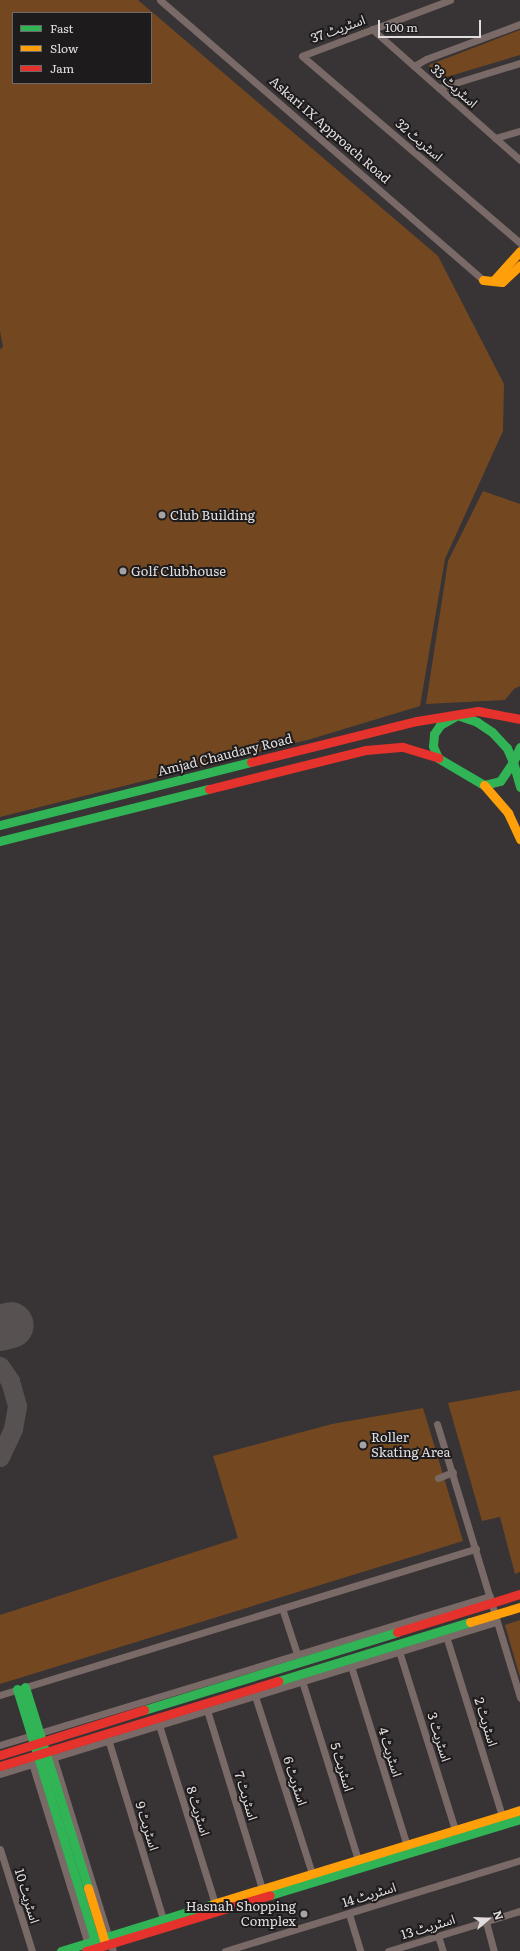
<!DOCTYPE html>
<meta charset="utf-8">
<style>
body{margin:0}
#map{position:relative;width:520px;height:1951px;overflow:hidden;background:#383335;font-family:Literata,"Noto Sans Arabic",serif}
div>[style]{position:absolute}
[style*='--x']{left:calc(var(--x)*1px);top:calc(var(--y)*1px);width:calc(var(--w)*1px);rotate:calc(var(--a)*1deg)}
.green>*{inset:0;background:#734820}
.taxiway>*{height:19px;margin:-9.5px;padding:0 9.5px;transform-origin:9.5px;border-radius:9.5px;background:#585152}
.runway>*{height:46px;margin:-23px;padding:0 23px;transform-origin:23px;border-radius:23px;background:#585152}
.street>*{height:7px;margin:-3.5px;padding:0 3.5px;transform-origin:3.5px;border-radius:3.5px;background:#7a6a67}
.fast>*{height:9px;margin:-4.5px;padding:0 4.5px;transform-origin:4.5px;border-radius:4.5px;background:#30b455}
.slow>*{height:9px;margin:-4.5px;padding:0 4.5px;transform-origin:4.5px;border-radius:4.5px;background:#ff9f0a}
.jam>*{height:9px;margin:-4.5px;padding:0 4.5px;transform-origin:4.5px;border-radius:4.5px;background:#e5322d}
.dots>*{width:11px;height:11px;translate:-50% -50%;box-sizing:border-box;border:2px solid #1e1b1c;border-radius:50%}
span{translate:-50% -50%;white-space:nowrap;text-align:center;line-height:1.15;-webkit-text-stroke:4px #1e1b1c;paint-order:stroke}
.street-label{font-size:13px;color:#e2dedf}
.poi-label{font-size:13px;color:#e2dedf}
.left{translate:0 -50%;text-align:left}
.right{translate:-100% -50%;text-align:right}
.legend{position:absolute;left:12px;top:12px;width:140px;height:72px;box-sizing:border-box;background:#1e1b1c;border:1px solid #6c696a;margin:0;padding:5px 7px;list-style:none;font-size:12px;color:#e2dedf}
.legend li{display:flex;align-items:center;gap:8px;height:20px}
.legend b{width:20px;border:1px solid #6c696a}
.north{position:absolute;left:468px;top:1899px;width:40px;height:40px;-webkit-text-stroke:3px #1e1b1c;paint-order:stroke;rotate:71deg;font-size:11px;font-weight:700;line-height:16px;text-align:center;color:#e2dedf}
.north::after{content:'';display:block;margin:auto;width:14px;height:18px;background:#e2dedf;clip-path:polygon(50% 0,100% 100%,50% 72%,0 100%)}
.scale{position:absolute;left:378px;top:20px;width:103px;height:18px;box-sizing:border-box;border:2px solid #e2dedf;border-top:0;padding-left:5px;font-size:12px;line-height:14px;white-space:nowrap;color:#e2dedf;-webkit-text-stroke:3px #1e1b1c;paint-order:stroke}
</style>
<div id="map">
<div class="green">
<div style="clip-path:polygon(evenodd,0 0,138px 0,438px 256px,504px 384px,503px 431px,445px 559px,420px 706px,311px 739px,0 817px,0 349px,3px 347px,0 331px,0 0,13px 13px,151px 13px,151px 83px,13px 83px,13px 13px)"></div>
<div style="clip-path:polygon(520px 30px,520px 55px,440px 79px,431px 74px,429px 65px)"></div>
<div style="clip-path:polygon(483px 491px,520px 504px,520px 686px,514px 689px,505px 700px,426px 704px,448px 561px)"></div>
<div style="clip-path:polygon(520px 1390px,520px 1572px,515px 1574px,500px 1517px,482px 1521px,448px 1403px)"></div>
<div style="clip-path:polygon(423px 1408px,463px 1541px,0 1684px,0 1615px,238px 1538px,213px 1456px,332px 1424px)"></div>
<div style="clip-path:polygon(520px 1620px,520px 1677px,505px 1625px)"></div>
</div>
<div class="taxiway">
<div style="--x:0;--y:1366;--w:18;--a:56"></div>
<div style="--x:10;--y:1381;--w:26;--a:74"></div>
<div style="--x:17;--y:1406;--w:23;--a:100"></div>
<div style="--x:13;--y:1429;--w:31;--a:115"></div>
</div>
<div class="runway">
<div style="--x:0;--y:1328;--w:11;--a:-15"></div>
</div>
<div class="street">
<div style="--x:160;--y:0;--w:427;--a:40.9"></div>
<div style="--x:450;--y:0;--w:158;--a:159.3"></div>
<div style="--x:302;--y:56;--w:287;--a:40.6"></div>
<div style="--x:372;--y:29;--w:198;--a:41.5"></div>
<div style="--x:414;--y:66;--w:14;--a:-30"></div>
<div style="--x:426;--y:59;--w:100;--a:-20.4"></div>
<div style="--x:439;--y:88;--w:85;--a:-17.2"></div>
<div style="--x:495;--y:138;--w:26;--a:-16"></div>
<div style="--x:437;--y:1424;--w:286;--a:73.1"></div>
<div style="--x:438;--y:1478;--w:16;--a:-22"></div>
<div style="--x:282;--y:1608;--w:48;--a:71.9"></div>
<div style="--x:446;--y:1636;--w:189;--a:72.7"></div>
<div style="--x:399;--y:1651;--w:188;--a:72.6"></div>
<div style="--x:351;--y:1666;--w:189;--a:72.7"></div>
<div style="--x:302;--y:1681;--w:188;--a:72.6"></div>
<div style="--x:0;--y:1695;--w:498;--a:-17.1"></div>
<div style="--x:255;--y:1696;--w:187;--a:72.2"></div>
<div style="--x:207;--y:1710;--w:187;--a:72.9"></div>
<div style="--x:159;--y:1725;--w:188;--a:72.6"></div>
<div style="--x:108;--y:1739;--w:188;--a:73"></div>
<div style="--x:0;--y:1745;--w:512;--a:-16.91"></div>
<div style="--x:52;--y:1753;--w:207;--a:72.9"></div>
<div style="--x:31;--y:1760;--w:196;--a:72.8"></div>
<div style="--x:0;--y:1774;--w:519;--a:-17.04"></div>
<div style="--x:0;--y:1849;--w:107;--a:72.6"></div>
<div style="--x:349;--y:1914;--w:39;--a:73"></div>
<div style="--x:486;--y:1922;--w:30;--a:75"></div>
<div style="--x:438;--y:1936;--w:16;--a:72"></div>
<div style="--x:225;--y:1951;--w:309;--a:-17.1"></div>
<div style="--x:388;--y:1951;--w:138;--a:-16.9"></div>
</div>
<div class="fast">
<div style="--x:457;--y:715;--w:21;--a:19"></div>
<div style="--x:477;--y:722;--w:18;--a:34"></div>
<div style="--x:492;--y:732;--w:22;--a:47"></div>
<div style="--x:507;--y:748;--w:15;--a:67"></div>
<div style="--x:513;--y:762;--w:23;--a:124"></div>
<div style="--x:500;--y:781;--w:16;--a:166"></div>
<div style="--x:484;--y:785;--w:53;--a:-149.6"></div>
<div style="--x:438;--y:758;--w:13;--a:-113"></div>
<div style="--x:433;--y:746;--w:12;--a:-85"></div>
<div style="--x:434;--y:734;--w:11;--a:-56"></div>
<div style="--x:440;--y:725;--w:20;--a:-30"></div>
<div style="--x:520;--y:747;--w:17;--a:115"></div>
<div style="--x:513;--y:762;--w:26;--a:74"></div>
<div style="--x:0;--y:825;--w:259;--a:-14.1"></div>
<div style="--x:0;--y:841;--w:215;--a:-14"></div>
<div style="--x:278;--y:1681;--w:201;--a:-17.1"></div>
<div style="--x:25;--y:1687;--w:211;--a:72.6"></div>
<div style="--x:17;--y:1689;--w:270;--a:72.8"></div>
<div style="--x:144;--y:1710;--w:265;--a:-17.1"></div>
<div style="--x:270;--y:1895;--w:261;--a:-16.9"></div>
<div style="--x:61;--y:1951;--w:159;--a:-17.2"></div>
</div>
<div class="slow">
<div style="--x:483;--y:280;--w:19;--a:6"></div>
<div style="--x:502;--y:282;--w:25;--a:-43"></div>
<div style="--x:494;--y:280;--w:39;--a:-48"></div>
<div style="--x:484;--y:785;--w:37;--a:49"></div>
<div style="--x:508;--y:813;--w:29;--a:65"></div>
<div style="--x:470;--y:1622;--w:52;--a:-16.7"></div>
<div style="--x:88;--y:1888;--w:58;--a:72.8"></div>
<div style="--x:213;--y:1904;--w:321;--a:-17"></div>
</div>
<div class="jam">
<div style="--x:251;--y:762;--w:171;--a:-13.9"></div>
<div style="--x:417;--y:721;--w:62;--a:-9.3"></div>
<div style="--x:478;--y:711;--w:43;--a:10.8"></div>
<div style="--x:209;--y:789;--w:162;--a:-14"></div>
<div style="--x:366;--y:750;--w:37;--a:-5"></div>
<div style="--x:403;--y:747;--w:37;--a:17"></div>
<div style="--x:397;--y:1632;--w:129;--a:-17.2"></div>
<div style="--x:0;--y:1755;--w:151;--a:-17.4"></div>
<div style="--x:0;--y:1766;--w:291;--a:-17"></div>
<div style="--x:86;--y:1951;--w:192;--a:-16.9"></div>
</div>
<div class="dots">
<div style="left:162px;top:515px;background:#a6a2a4"></div>
<div style="left:123px;top:571px;background:#a6a2a4"></div>
<div style="left:363px;top:1445px;background:#a6a2a4"></div>
<div style="left:304px;top:1914px;background:#a6a2a4"></div>
</div>
<div class="street-label">
<span style="left:338px;top:29px;rotate:-20deg">اسٹریٹ 37</span>
<span style="left:454px;top:86px;rotate:42deg">اسٹریٹ 33</span>
<span style="left:330px;top:130px;rotate:41deg">Askari IX Approach Road</span>
<span style="left:419px;top:140px;rotate:41deg">اسٹریٹ 32</span>
<span style="left:225px;top:755px;rotate:-14deg">Amjad Chaudary Road</span>
<span style="left:486px;top:1722px;rotate:73deg">اسٹریٹ 2</span>
<span style="left:439px;top:1737px;rotate:73deg">اسٹریٹ 3</span>
<span style="left:390px;top:1752px;rotate:73deg">اسٹریٹ 4</span>
<span style="left:342px;top:1767px;rotate:73deg">اسٹریٹ 5</span>
<span style="left:295px;top:1781px;rotate:72deg">اسٹریٹ 6</span>
<span style="left:246px;top:1796px;rotate:73deg">اسٹریٹ 7</span>
<span style="left:198px;top:1811px;rotate:73deg">اسٹریٹ 8</span>
<span style="left:147px;top:1826px;rotate:73deg">اسٹریٹ 9</span>
<span style="left:369px;top:1895px;rotate:-17deg">اسٹریٹ 14</span>
<span style="left:27px;top:1896px;rotate:73deg">اسٹریٹ 10</span>
<span style="left:428px;top:1927px;rotate:-17deg">اسٹریٹ 13</span>
</div>
<div class="poi-label">
<span class="left" style="left:170px;top:515px">Club Building</span>
<span class="left" style="left:131px;top:571px">Golf Clubhouse</span>
<span class="left" style="left:371px;top:1445px">Roller<br>Skating Area</span>
<span class="right" style="left:296px;top:1914px">Hasnah Shopping<br>Complex</span>
</div>
<ul class="legend">
<li><b style="height:5px;background:#30b455"></b>Fast</li>
<li><b style="height:5px;background:#ff9f0a"></b>Slow</li>
<li><b style="height:5px;background:#e5322d"></b>Jam</li>
</ul>
<div class="north">N</div>
<div class="scale">100 m</div>
</div>
